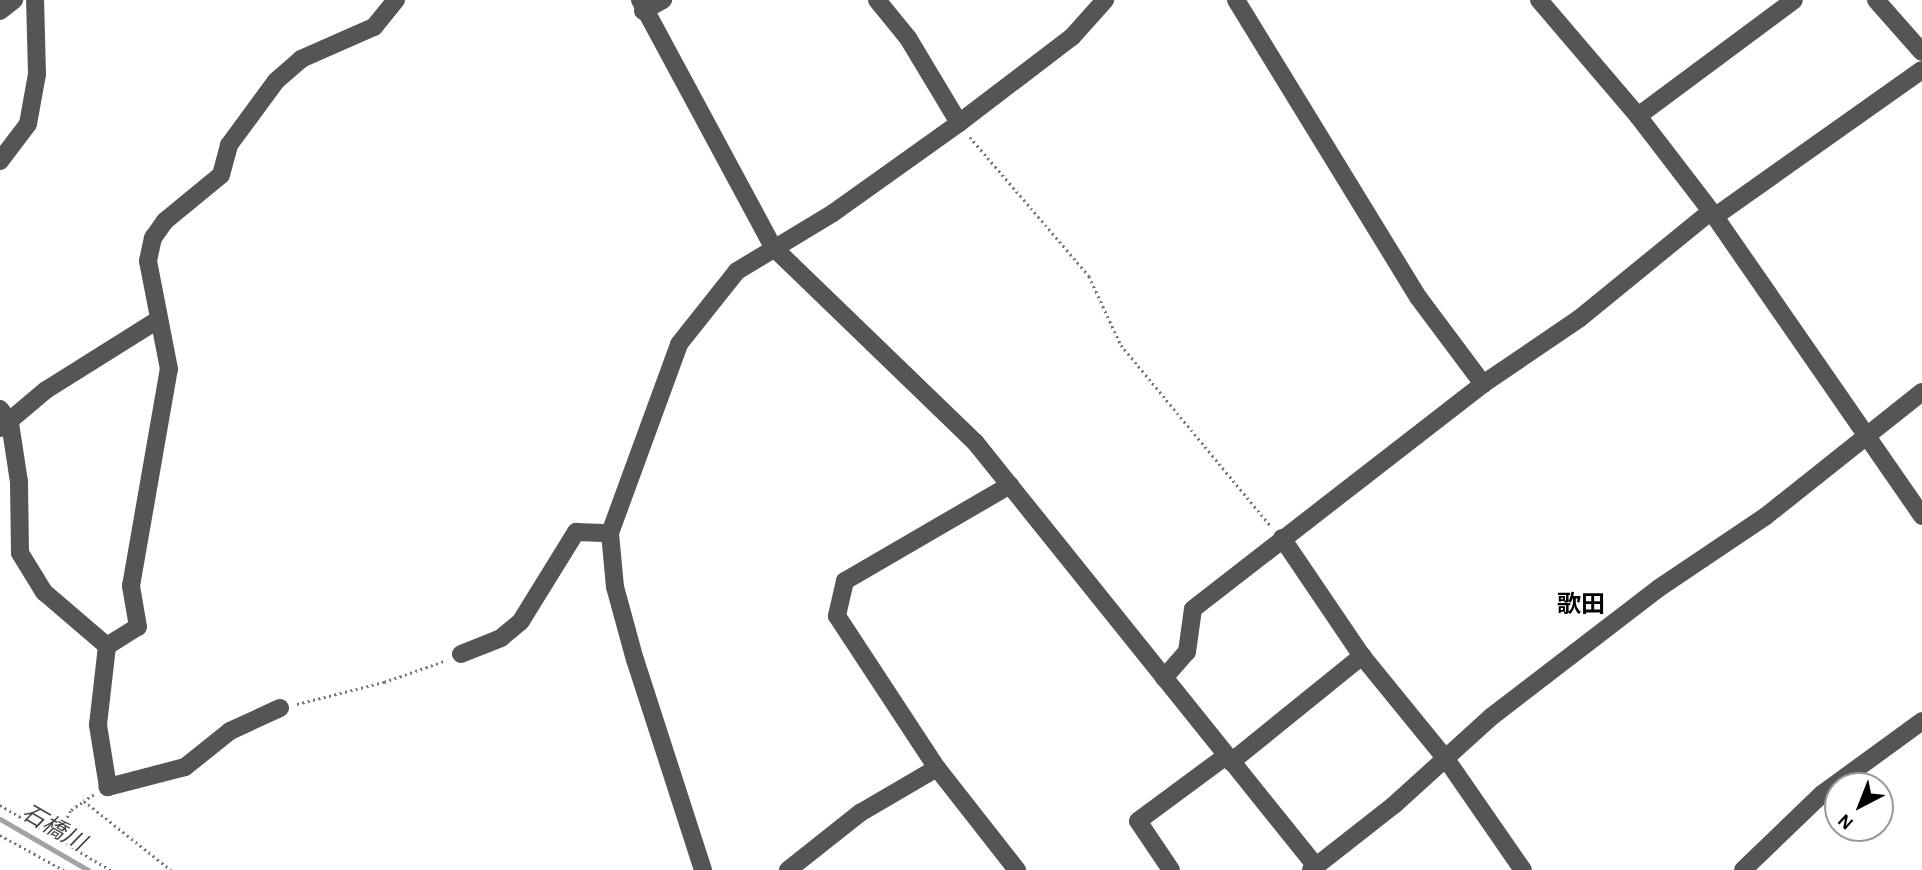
<!DOCTYPE html>
<meta charset="utf-8">
<style>
body{margin:0}
#map{position:relative;width:1922px;height:870px;overflow:hidden;background:#fff;font-family:"Alegreya Sans","Noto Sans JP",sans-serif}
div>[style]{position:absolute}
[style*='--x']{left:calc(var(--x)*1px);top:calc(var(--y)*1px);width:calc(var(--w)*1px);rotate:calc(var(--a)*1deg)}
.stream>*{height:5px;margin:-2.5px;padding:0 2.5px;transform-origin:2.5px;border-radius:2.5px;background:#a3a3a3}
.path>*{height:2.5px;margin-top:-1.25px;transform-origin:0;background:repeating-linear-gradient(90deg,#777 0 2px,transparent 0 5.5px)}
.minor>*{height:18px;margin:-9px;padding:0 9px;transform-origin:9px;border-radius:9px;background:#555}
span{translate:-50% -50%;white-space:nowrap;text-align:center;line-height:1.15;-webkit-text-stroke:5px #fff;paint-order:stroke}
.water-label{font-size:23px;color:#444;font-style:italic}
.quarter-label{font-size:24px;color:#000;font-weight:700}
.north{position:absolute;left:1824px;top:772px;width:70px;height:70px;box-sizing:border-box;background:#fff;border:2px solid #999;border-radius:50%;rotate:222deg;font-size:19px;font-weight:700;line-height:28px;text-align:center;color:#000}
.north::after{content:'';display:block;margin:auto;width:24px;height:32px;background:#000;clip-path:polygon(50% 0,100% 100%,50% 72%,0 100%)}
</style>
<div id="map">
<div class="stream">
<div style="--x:0;--y:819;--w:102;--a:30.1"></div>
</div>
<div class="path">
<div style="--x:970;--y:137;--w:183;--a:49.4"></div>
<div style="--x:1089;--y:276;--w:76;--a:65.1"></div>
<div style="--x:1121;--y:345;--w:235;--a:50.4"></div>
<div style="--x:297;--y:704;--w:90;--a:-14.2"></div>
<div style="--x:384;--y:682;--w:64;--a:-19.3"></div>
<div style="--x:94;--y:795;--w:12;--a:149"></div>
<div style="--x:84;--y:801;--w:111;--a:38.4"></div>
<div style="--x:0;--y:805;--w:129;--a:30.4"></div>
<div style="--x:0;--y:835;--w:73;--a:28.7"></div>
<div style="--x:57;--y:837;--w:30;--a:-63"></div>
<div style="--x:71;--y:810;--w:16;--a:-35"></div>
</div>
<div class="minor">
<div style="--x:640;--y:0;--w:281;--a:61.7"></div>
<div style="--x:773;--y:247;--w:281;--a:44"></div>
<div style="--x:975;--y:442;--w:543;--a:51.21"></div>
<div style="--x:877;--y:0;--w:49;--a:50.8"></div>
<div style="--x:908;--y:38;--w:99;--a:59"></div>
<div style="--x:1236;--y:0;--w:348;--a:58.5"></div>
<div style="--x:1418;--y:297;--w:109;--a:53.2"></div>
<div style="--x:1539;--y:0;--w:153;--a:49.5"></div>
<div style="--x:1638;--y:116;--w:120;--a:52.5"></div>
<div style="--x:1876;--y:0;--w:69;--a:48.5"></div>
<div style="--x:0;--y:11;--w:18;--a:-38"></div>
<div style="--x:643;--y:11;--w:23;--a:-29"></div>
<div style="--x:1638;--y:116;--w:194;--a:-36.6"></div>
<div style="--x:0;--y:161;--w:46;--a:-52.9"></div>
<div style="--x:28;--y:124;--w:51;--a:-79.8"></div>
<div style="--x:37;--y:74;--w:74;--a:-91.5"></div>
<div style="--x:1717;--y:215;--w:251;--a:-35.3"></div>
<div style="--x:0;--y:409;--w:17;--a:54"></div>
<div style="--x:10;--y:423;--w:60;--a:81.3"></div>
<div style="--x:19;--y:482;--w:71;--a:89.2"></div>
<div style="--x:20;--y:553;--w:46;--a:58.4"></div>
<div style="--x:44;--y:592;--w:83;--a:40.6"></div>
<div style="--x:1;--y:428;--w:59;--a:-40.2"></div>
<div style="--x:46;--y:390;--w:133;--a:-32.1"></div>
<div style="--x:1010;--y:485;--w:191;--a:149.8"></div>
<div style="--x:845;--y:581;--w:36;--a:103"></div>
<div style="--x:837;--y:616;--w:182;--a:56.7"></div>
<div style="--x:937;--y:768;--w:130;--a:51.9"></div>
<div style="--x:1282;--y:538;--w:143;--a:55.9"></div>
<div style="--x:1362;--y:656;--w:133;--a:50.8"></div>
<div style="--x:1446;--y:759;--w:135;--a:55.3"></div>
<div style="--x:461;--y:654;--w:43;--a:-21.8"></div>
<div style="--x:501;--y:638;--w:26;--a:-40"></div>
<div style="--x:521;--y:621;--w:105;--a:-58.3"></div>
<div style="--x:576;--y:532;--w:34;--a:2"></div>
<div style="--x:1164;--y:678;--w:35;--a:-49"></div>
<div style="--x:1187;--y:652;--w:43;--a:-82.1"></div>
<div style="--x:1193;--y:609;--w:367;--a:-37.8"></div>
<div style="--x:1483;--y:384;--w:117;--a:-34.2"></div>
<div style="--x:1580;--y:318;--w:169;--a:-39.2"></div>
<div style="--x:1711;--y:211;--w:371;--a:55.3"></div>
<div style="--x:280;--y:708;--w:55;--a:155.3"></div>
<div style="--x:230;--y:731;--w:58;--a:141.3"></div>
<div style="--x:185;--y:767;--w:80;--a:165.4"></div>
<div style="--x:108;--y:787;--w:63;--a:-99.2"></div>
<div style="--x:98;--y:725;--w:80;--a:-83.5"></div>
<div style="--x:107;--y:646;--w:36;--a:-32"></div>
<div style="--x:138;--y:627;--w:42;--a:-99.7"></div>
<div style="--x:131;--y:586;--w:220;--a:-80.1"></div>
<div style="--x:169;--y:369;--w:110;--a:-101"></div>
<div style="--x:148;--y:261;--w:24;--a:-78"></div>
<div style="--x:153;--y:238;--w:21;--a:-55"></div>
<div style="--x:165;--y:221;--w:72;--a:-39.4"></div>
<div style="--x:221;--y:175;--w:31;--a:-75"></div>
<div style="--x:229;--y:145;--w:79;--a:-53.7"></div>
<div style="--x:276;--y:81;--w:33;--a:-41"></div>
<div style="--x:301;--y:59;--w:80;--a:-23.7"></div>
<div style="--x:374;--y:27;--w:35;--a:-51"></div>
<div style="--x:1231;--y:762;--w:169;--a:-39"></div>
<div style="--x:703;--y:870;--w:221;--a:-107.9"></div>
<div style="--x:635;--y:660;--w:76;--a:-105.3"></div>
<div style="--x:615;--y:587;--w:54;--a:-95.3"></div>
<div style="--x:610;--y:533;--w:201;--a:-69.9"></div>
<div style="--x:679;--y:344;--w:93;--a:-51.5"></div>
<div style="--x:737;--y:271;--w:112;--a:-31.1"></div>
<div style="--x:833;--y:213;--w:155;--a:-35.5"></div>
<div style="--x:959;--y:123;--w:142;--a:-37.3"></div>
<div style="--x:1072;--y:37;--w:50;--a:-48.3"></div>
<div style="--x:788;--y:870;--w:92;--a:-38.4"></div>
<div style="--x:860;--y:813;--w:89;--a:-30.3"></div>
<div style="--x:1171;--y:870;--w:59;--a:-124"></div>
<div style="--x:1138;--y:821;--w:109;--a:-36.5"></div>
<div style="--x:1311;--y:870;--w:105;--a:-38.1"></div>
<div style="--x:1394;--y:805;--w:131;--a:-42.2"></div>
<div style="--x:1491;--y:717;--w:212;--a:-37.5"></div>
<div style="--x:1659;--y:588;--w:129;--a:-33.9"></div>
<div style="--x:1766;--y:516;--w:199;--a:-38.5"></div>
<div style="--x:1743;--y:870;--w:110;--a:-43.9"></div>
<div style="--x:1822;--y:794;--w:124;--a:-36.1"></div>
</div>
<div class="water-label">
<span style="left:53px;top:829px;rotate:30deg">石橋川</span>
</div>
<div class="quarter-label">
<span style="left:1581px;top:606px">歌田</span>
</div>
<div class="north">N</div>
</div>
